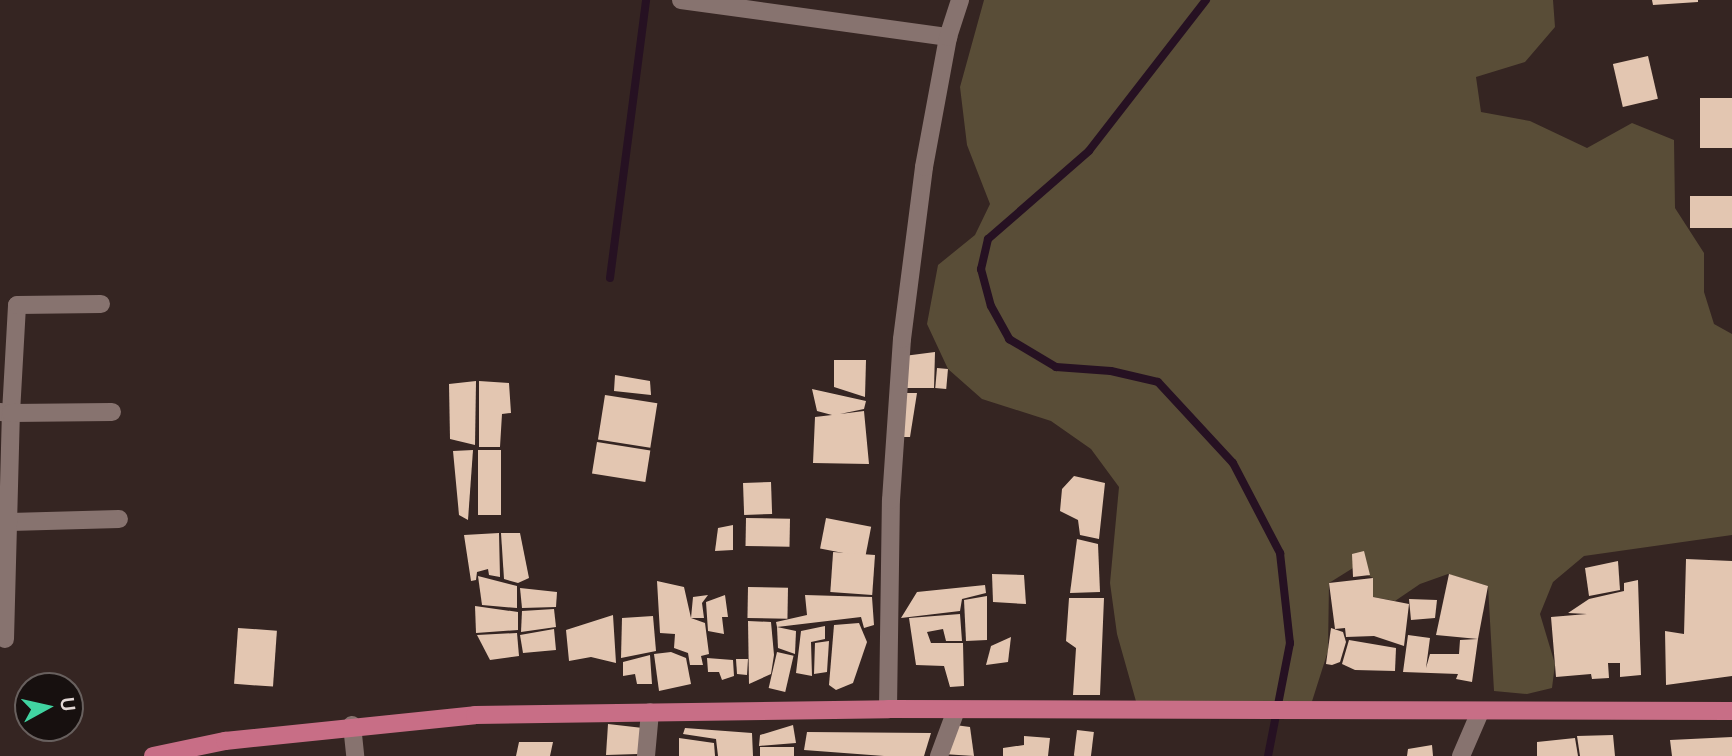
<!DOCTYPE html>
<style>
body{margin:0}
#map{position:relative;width:1732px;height:756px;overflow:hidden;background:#352522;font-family:Lato,sans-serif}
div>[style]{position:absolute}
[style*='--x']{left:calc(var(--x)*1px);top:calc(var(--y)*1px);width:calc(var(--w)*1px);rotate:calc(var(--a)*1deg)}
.green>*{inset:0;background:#594d37}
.stream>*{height:8px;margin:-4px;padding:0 4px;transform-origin:4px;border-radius:4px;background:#261122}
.building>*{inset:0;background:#e3c6b1;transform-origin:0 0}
.minor>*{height:18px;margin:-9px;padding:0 9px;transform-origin:9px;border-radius:9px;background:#87736f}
.major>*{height:18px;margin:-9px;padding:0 9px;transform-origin:9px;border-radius:9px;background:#c86e86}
span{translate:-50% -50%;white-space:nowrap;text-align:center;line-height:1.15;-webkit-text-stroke:7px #17100f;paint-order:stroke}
.north{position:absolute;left:14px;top:672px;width:70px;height:70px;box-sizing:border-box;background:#17100f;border:2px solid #68605e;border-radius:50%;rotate:82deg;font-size:19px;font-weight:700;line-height:28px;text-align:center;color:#e2d7d5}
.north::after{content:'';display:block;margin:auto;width:24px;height:32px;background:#41d4a1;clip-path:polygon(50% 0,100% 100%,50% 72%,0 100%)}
</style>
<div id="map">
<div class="green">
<div style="clip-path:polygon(984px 0,1553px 0,1555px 27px,1525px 62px,1476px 77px,1481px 112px,1530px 121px,1587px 148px,1632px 123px,1674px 140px,1675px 208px,1704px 253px,1704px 292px,1714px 324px,1732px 334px,1732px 535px,1584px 556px,1553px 582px,1540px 614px,1555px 664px,1552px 688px,1527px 694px,1494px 691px,1488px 586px,1448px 574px,1420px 584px,1395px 601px,1373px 597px,1373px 578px,1353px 568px,1329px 583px,1328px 651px,1308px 714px,1139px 712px,1117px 634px,1110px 583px,1119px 487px,1091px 449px,1051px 421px,982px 399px,948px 369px,927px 324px,938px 265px,975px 235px,990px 204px,967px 145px,960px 87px)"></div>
</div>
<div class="stream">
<div style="--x:1206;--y:0;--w:191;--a:127.8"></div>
<div style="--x:1089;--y:151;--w:134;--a:138.9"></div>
<div style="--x:988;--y:239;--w:31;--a:103"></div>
<div style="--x:981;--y:269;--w:38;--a:75"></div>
<div style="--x:991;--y:306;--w:38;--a:61"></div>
<div style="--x:1009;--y:339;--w:55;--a:30.8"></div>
<div style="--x:1056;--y:367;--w:55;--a:4.2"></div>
<div style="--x:1111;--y:371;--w:48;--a:13.2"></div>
<div style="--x:1158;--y:382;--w:110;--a:47.2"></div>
<div style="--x:1233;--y:463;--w:102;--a:62.4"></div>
<div style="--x:1280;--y:553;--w:91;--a:83.7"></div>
<div style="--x:1290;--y:643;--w:115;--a:101"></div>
<div style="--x:610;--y:278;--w:280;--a:-82.6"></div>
</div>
<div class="building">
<div style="clip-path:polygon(1652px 0,1698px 0,1698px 2px,1653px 5px)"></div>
<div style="left:1648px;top:56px;width:44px;height:36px;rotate:77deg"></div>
<div style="left:1700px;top:98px;width:32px;height:50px"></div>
<div style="left:1732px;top:196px;width:32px;height:42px;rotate:90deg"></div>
<div style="clip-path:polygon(935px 352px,934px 388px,901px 388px,904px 356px)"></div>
<div style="clip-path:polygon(834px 360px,866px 360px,865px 397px,834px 387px)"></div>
<div style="left:937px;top:368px;width:11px;height:20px;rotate:5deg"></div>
<div style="clip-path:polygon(615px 375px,650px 381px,651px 395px,614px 391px)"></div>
<div style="clip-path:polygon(476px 381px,475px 445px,450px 439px,449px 384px)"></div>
<div style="clip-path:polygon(479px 381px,509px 383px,511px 413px,502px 414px,500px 447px,479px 447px)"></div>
<div style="clip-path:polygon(812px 389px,866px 401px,864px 409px,840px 414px,864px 411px,869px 464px,813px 463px,815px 417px,832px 415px,817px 411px)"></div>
<div style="clip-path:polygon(902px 393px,917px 393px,910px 437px,899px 437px)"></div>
<div style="left:605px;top:395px;width:53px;height:45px;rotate:9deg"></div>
<div style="left:597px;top:442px;width:54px;height:32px;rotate:9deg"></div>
<div style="clip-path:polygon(473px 450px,468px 520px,459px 515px,453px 451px)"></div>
<div style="left:478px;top:450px;width:23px;height:65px"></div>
<div style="clip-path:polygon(1074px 476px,1105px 483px,1099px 539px,1080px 535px,1078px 520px,1060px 511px,1062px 489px)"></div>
<div style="left:771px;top:482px;width:32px;height:28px;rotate:88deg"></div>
<div style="left:746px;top:518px;width:44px;height:28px;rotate:1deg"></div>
<div style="left:826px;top:518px;width:46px;height:31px;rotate:11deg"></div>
<div style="clip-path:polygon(733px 525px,733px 550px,715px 551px,718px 528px)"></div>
<div style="clip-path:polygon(499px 533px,500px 577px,489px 575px,488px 569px,477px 572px,476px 580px,471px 581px,464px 535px)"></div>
<div style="clip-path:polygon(501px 533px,520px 533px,529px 578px,518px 583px,504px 579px)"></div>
<div style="clip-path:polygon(1077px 539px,1098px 544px,1100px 592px,1070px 593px)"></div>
<div style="clip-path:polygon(1364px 551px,1370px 575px,1353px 577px,1352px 554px)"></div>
<div style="left:875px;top:555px;width:40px;height:42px;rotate:94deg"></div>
<div style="clip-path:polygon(1686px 559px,1732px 561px,1732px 676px,1666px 685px,1665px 631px,1684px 634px)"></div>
<div style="clip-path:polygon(1618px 561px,1620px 590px,1589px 596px,1585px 568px)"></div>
<div style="clip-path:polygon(992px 574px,1024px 575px,1026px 604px,993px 602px)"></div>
<div style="clip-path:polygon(1449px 574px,1488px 586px,1478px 639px,1436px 635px)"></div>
<div style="clip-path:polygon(478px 576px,517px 586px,517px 608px,482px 605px)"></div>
<div style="clip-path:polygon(1373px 578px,1373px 597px,1409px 604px,1404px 646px,1374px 636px,1346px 637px,1345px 628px,1335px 629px,1329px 583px)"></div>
<div style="clip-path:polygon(1638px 580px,1641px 675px,1620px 677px,1620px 663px,1608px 663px,1609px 678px,1592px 679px,1591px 674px,1556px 677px,1551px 617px,1587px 614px,1568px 613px,1589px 599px,1624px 591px,1624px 583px)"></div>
<div style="clip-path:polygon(657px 581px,684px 587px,691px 618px,705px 623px,709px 654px,701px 656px,703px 665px,690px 665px,688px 653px,674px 648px,675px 634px,660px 633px)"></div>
<div style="clip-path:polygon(985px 585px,986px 593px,962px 599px,960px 611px,901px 618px,917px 592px)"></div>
<div style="left:748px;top:587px;width:40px;height:31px;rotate:1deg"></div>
<div style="clip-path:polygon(520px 588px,557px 592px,556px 607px,522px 608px)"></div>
<div style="clip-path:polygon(708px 595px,702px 603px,704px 618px,691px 618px,693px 597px)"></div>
<div style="clip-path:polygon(725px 595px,728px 617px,722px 617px,724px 634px,708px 631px,706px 602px)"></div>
<div style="clip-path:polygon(805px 595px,872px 597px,874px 625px,864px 628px,861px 617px,777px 627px,776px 622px,807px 615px)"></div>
<div style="clip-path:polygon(987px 596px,987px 640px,966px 641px,964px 600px)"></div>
<div style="clip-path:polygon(1069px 598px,1104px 598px,1100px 695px,1073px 695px,1076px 648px,1066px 641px)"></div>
<div style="clip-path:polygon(1409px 599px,1437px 600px,1435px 618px,1411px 620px)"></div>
<div style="clip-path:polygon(475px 606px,518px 612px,518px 630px,476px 633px)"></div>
<div style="clip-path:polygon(554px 609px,556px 627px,521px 632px,522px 611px)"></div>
<div style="clip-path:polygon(960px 614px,962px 641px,946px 641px,943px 629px,927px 632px,931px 643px,963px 643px,964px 686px,950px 687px,944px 666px,916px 665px,909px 618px)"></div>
<div style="clip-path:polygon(613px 615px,616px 663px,591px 657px,569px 661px,566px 630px)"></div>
<div style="clip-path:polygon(653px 616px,656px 651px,621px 658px,622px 618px)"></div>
<div style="clip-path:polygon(748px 621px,771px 622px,774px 655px,771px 674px,749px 684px)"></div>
<div style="clip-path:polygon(859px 623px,867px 642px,853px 683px,836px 690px,829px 685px,834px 625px)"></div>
<div style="clip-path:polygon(825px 626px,825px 639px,811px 642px,812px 676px,796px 673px,801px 631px)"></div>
<div style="clip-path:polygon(777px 627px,796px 631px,795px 654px,778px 648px)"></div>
<div style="left:238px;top:628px;width:39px;height:56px;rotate:4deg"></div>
<div style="clip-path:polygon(1331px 628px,1343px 632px,1346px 642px,1340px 662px,1332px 665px,1326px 664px)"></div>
<div style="clip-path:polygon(554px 629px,556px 650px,523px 653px,520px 635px)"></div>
<div style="clip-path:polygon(517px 633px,519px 656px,490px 660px,477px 635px)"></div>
<div style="clip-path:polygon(1408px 635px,1430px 638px,1426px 668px,1430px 654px,1459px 654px,1460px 640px,1478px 639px,1472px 682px,1456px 679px,1458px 674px,1403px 672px)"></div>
<div style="clip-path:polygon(1011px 637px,1008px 662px,986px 665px,991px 646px)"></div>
<div style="clip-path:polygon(1349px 640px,1396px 648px,1395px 671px,1355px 670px,1342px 664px)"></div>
<div style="clip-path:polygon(829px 641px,827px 672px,814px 674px,815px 643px)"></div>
<div style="clip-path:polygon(671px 652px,686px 658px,691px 684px,659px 691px,654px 654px)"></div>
<div style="left:777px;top:652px;width:17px;height:37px;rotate:13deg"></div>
<div style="clip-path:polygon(650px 655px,652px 684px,637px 684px,635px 674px,623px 676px,623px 662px)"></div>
<div style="clip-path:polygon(707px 658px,733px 660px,734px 676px,722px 680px,719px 672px,708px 672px)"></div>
<div style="clip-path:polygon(736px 659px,748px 659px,747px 675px,737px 674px)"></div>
<div style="clip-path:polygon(608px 724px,643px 728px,638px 754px,606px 755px)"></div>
<div style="clip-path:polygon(793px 725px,796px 743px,759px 746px,760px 735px)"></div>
<div style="clip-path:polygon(955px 725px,970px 727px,974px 756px,943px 754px)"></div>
<div style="clip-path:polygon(685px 728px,752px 733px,753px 756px,718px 756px,716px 739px,683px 734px)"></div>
<div style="left:1077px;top:730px;width:17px;height:26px;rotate:7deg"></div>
<div style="clip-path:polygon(807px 732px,931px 733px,924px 756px,884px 756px,804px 750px)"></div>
<div style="clip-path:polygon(1613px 735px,1615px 756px,1580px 756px,1577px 736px)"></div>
<div style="clip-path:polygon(1024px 736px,1050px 738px,1048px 756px,1003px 756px,1003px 748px,1024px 745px)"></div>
<div style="clip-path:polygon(1732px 737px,1732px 756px,1672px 756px,1670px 740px)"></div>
<div style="clip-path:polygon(679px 738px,714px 743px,715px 756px,679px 756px)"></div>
<div style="clip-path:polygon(1575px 738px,1578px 756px,1537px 756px,1537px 742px)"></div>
<div style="clip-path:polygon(519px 742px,553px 742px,550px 756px,516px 756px)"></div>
<div style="clip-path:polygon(1432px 745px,1433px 756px,1407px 756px,1408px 749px)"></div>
<div style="left:794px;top:747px;width:9px;height:34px;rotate:90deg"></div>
</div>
<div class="minor">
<div style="--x:681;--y:0;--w:270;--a:7.9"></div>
<div style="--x:0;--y:412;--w:11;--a:5"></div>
<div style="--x:11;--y:413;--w:108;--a:-86.8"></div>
<div style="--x:17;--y:305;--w:84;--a:-0.7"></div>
<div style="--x:10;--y:522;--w:109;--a:-1.6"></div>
<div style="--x:5;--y:639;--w:226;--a:-88.5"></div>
<div style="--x:11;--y:413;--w:101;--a:-0.6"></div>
<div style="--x:888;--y:709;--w:209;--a:-89.2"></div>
<div style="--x:891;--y:500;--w:161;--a:-86.1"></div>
<div style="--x:902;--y:339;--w:173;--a:-82.7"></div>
<div style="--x:924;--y:167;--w:132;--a:-79.5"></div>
<div style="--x:948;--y:37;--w:39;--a:-72"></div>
<div style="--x:352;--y:725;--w:31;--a:84"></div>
<div style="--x:646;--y:756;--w:44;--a:-84.8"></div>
<div style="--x:939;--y:756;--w:49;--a:-69.7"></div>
<div style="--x:1461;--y:756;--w:48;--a:-66.6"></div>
</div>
<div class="major">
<div style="--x:153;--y:756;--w:74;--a:-11.8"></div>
<div style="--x:225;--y:741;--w:251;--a:-5.9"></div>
<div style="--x:475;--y:715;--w:413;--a:-0.8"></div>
<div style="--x:888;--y:709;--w:844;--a:0.14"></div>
</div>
<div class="north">U</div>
</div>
